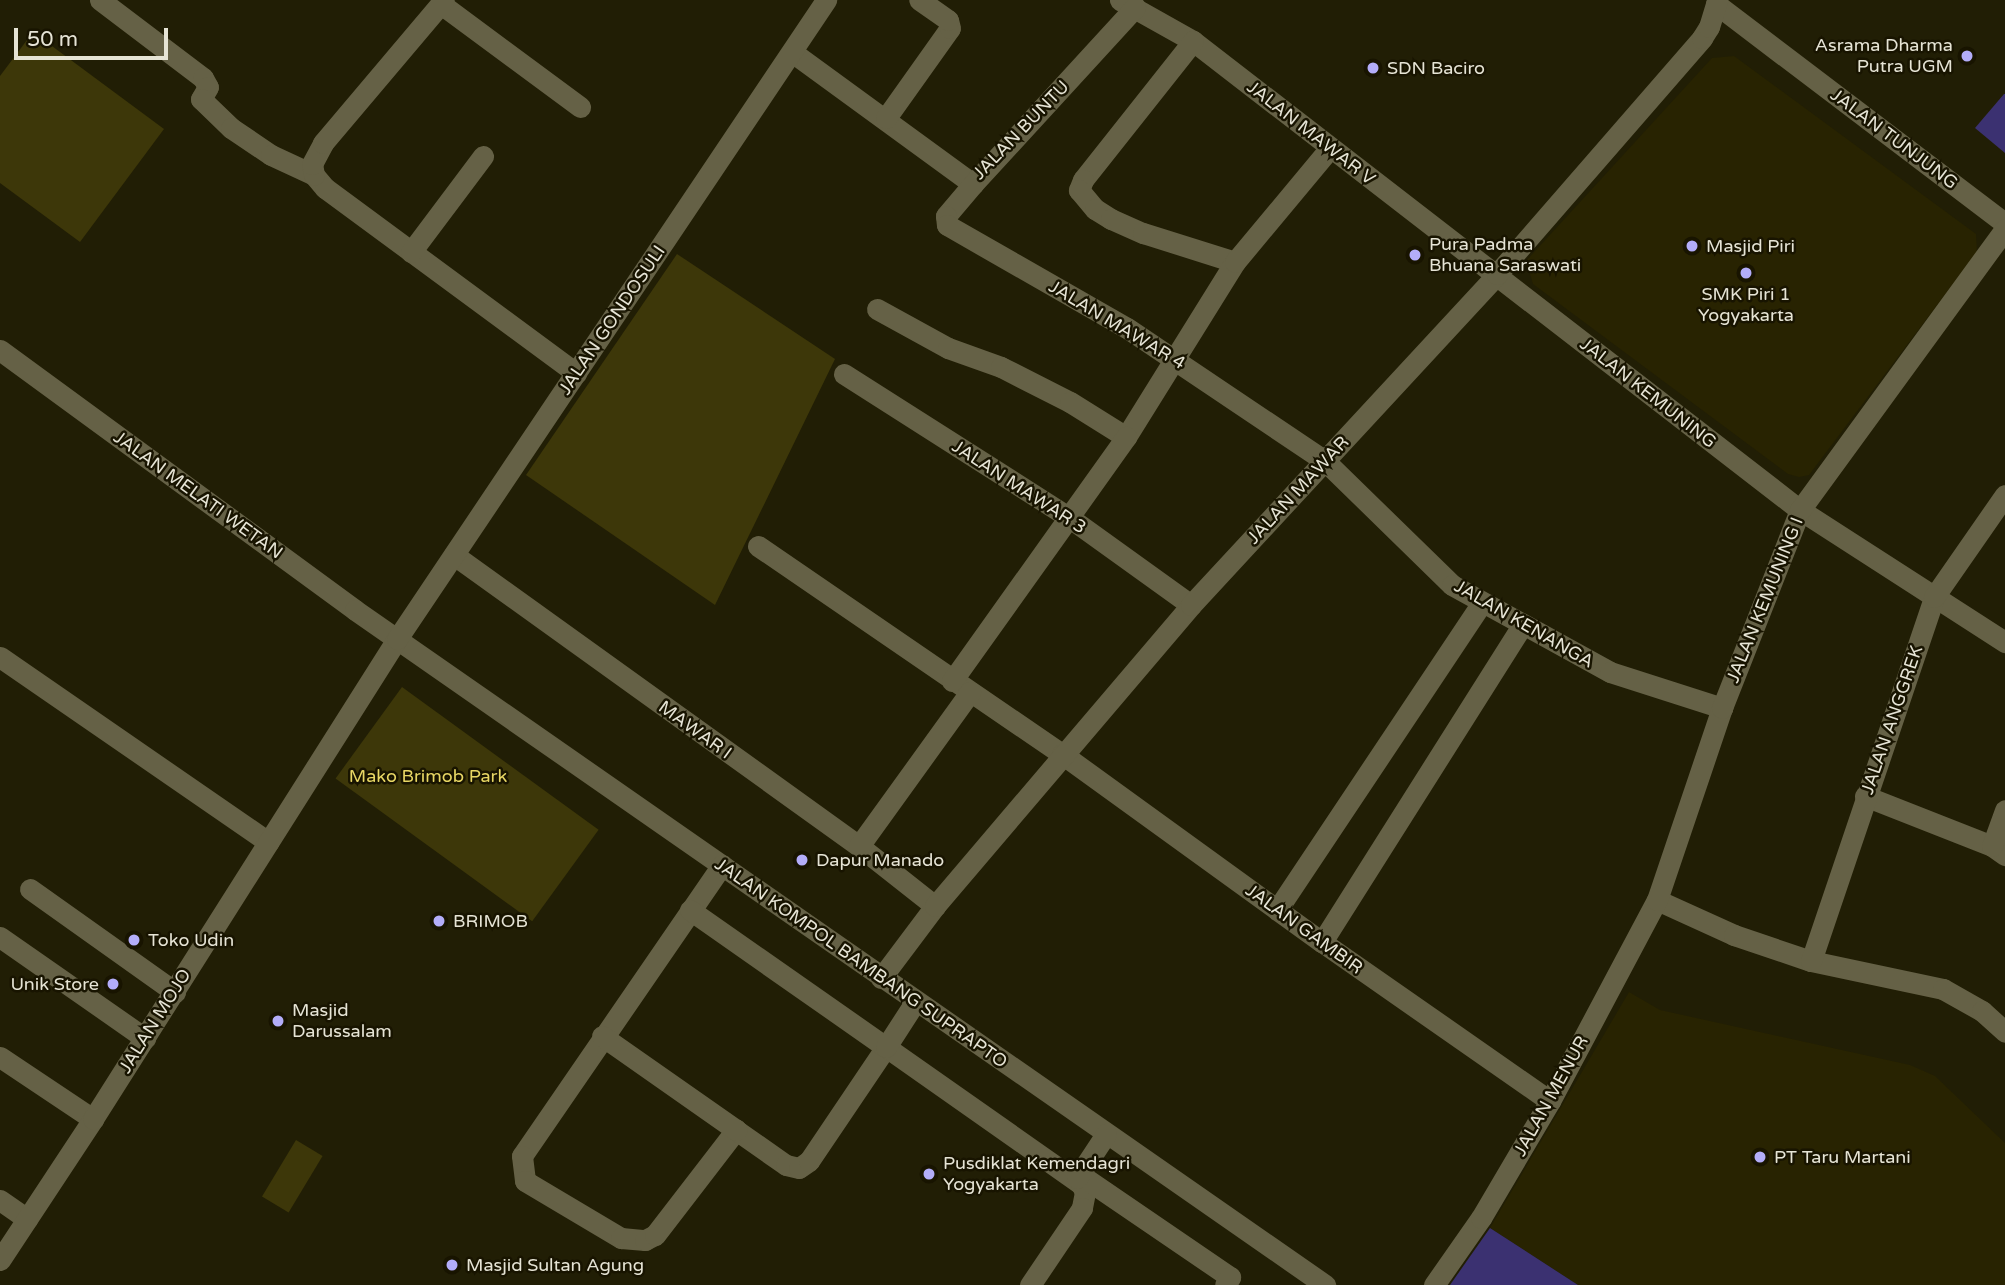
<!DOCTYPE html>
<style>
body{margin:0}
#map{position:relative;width:2005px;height:1285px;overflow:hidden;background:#211e05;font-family:"Varela Round",sans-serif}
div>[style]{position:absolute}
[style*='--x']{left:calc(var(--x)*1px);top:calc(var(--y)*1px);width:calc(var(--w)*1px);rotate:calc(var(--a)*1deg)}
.built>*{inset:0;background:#282301}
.green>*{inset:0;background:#3d3709;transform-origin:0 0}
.water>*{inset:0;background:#3b3171}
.minor>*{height:21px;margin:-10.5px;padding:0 10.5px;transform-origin:10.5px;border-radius:10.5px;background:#656146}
.dots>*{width:19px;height:19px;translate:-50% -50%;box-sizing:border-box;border:4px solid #181400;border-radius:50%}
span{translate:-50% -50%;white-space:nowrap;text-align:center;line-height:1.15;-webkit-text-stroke:5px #181400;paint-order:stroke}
.poi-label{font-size:18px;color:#e6e4d5}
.right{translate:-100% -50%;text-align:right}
.left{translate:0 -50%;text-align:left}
.street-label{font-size:18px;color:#e6e4d5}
.park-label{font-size:18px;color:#e8d764}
.scale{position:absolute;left:14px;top:28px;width:154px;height:32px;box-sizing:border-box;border:4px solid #e6e4d5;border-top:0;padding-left:9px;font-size:21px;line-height:24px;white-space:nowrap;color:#e6e4d5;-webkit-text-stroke:5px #181400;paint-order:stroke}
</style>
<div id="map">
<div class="built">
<div style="clip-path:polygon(1734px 56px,1976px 234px,1977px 252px,1809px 475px,1799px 477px,1788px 474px,1533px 284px,1526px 261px,1712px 58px)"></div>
<div style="clip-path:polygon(1629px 992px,1660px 1010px,1910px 1065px,1935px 1076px,2005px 1143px,2005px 1285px,1578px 1285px,1490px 1228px)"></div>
</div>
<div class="green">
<div style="clip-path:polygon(33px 32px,164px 129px,80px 242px,0 183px,0 76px)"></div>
<div style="clip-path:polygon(677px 254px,835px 359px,715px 605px,526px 475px)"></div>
<div style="left:402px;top:687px;width:243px;height:113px;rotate:36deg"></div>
<div style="left:296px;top:1140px;width:31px;height:66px;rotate:31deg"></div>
</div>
<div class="water">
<div style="clip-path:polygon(2004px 94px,2005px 94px,2005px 153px,1975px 128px)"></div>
<div style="clip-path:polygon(1490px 1228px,1578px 1285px,1450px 1285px)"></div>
</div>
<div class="minor">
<div style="--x:100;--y:0;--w:129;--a:37.1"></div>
<div style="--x:203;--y:78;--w:10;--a:61"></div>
<div style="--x:208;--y:87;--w:14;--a:120"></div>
<div style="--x:201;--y:99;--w:42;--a:44"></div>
<div style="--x:231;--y:128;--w:48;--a:34"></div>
<div style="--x:271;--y:155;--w:47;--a:24.9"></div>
<div style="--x:314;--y:175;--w:17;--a:50"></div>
<div style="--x:325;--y:188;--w:312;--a:36.4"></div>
<div style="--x:1120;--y:0;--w:84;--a:29.3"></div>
<div style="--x:1193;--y:41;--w:767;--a:37.69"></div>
<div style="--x:1800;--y:510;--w:244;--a:32.8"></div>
<div style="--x:441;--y:4;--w:173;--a:36.5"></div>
<div style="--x:1716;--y:4;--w:363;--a:37.2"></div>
<div style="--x:1193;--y:41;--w:177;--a:128.4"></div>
<div style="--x:1083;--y:180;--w:11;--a:112"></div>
<div style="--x:1079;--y:190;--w:25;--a:50"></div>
<div style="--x:1095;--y:209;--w:19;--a:32"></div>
<div style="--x:1111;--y:219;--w:35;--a:24"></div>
<div style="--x:1143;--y:233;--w:96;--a:17.5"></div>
<div style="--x:792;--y:52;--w:224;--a:36.1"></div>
<div style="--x:973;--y:184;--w:240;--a:-47.5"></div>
<div style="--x:886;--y:118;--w:110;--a:-54.6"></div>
<div style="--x:950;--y:28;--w:8;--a:-104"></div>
<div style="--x:948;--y:20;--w:35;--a:-145"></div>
<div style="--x:314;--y:175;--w:11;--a:-100"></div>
<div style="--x:312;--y:164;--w:24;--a:-62"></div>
<div style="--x:323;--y:143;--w:187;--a:-49.8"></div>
<div style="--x:973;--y:184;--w:42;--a:130.2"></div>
<div style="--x:946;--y:216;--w:9;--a:84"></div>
<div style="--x:947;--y:225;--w:207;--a:29.8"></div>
<div style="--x:1127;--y:328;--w:239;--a:33.9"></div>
<div style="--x:1325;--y:461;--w:177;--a:44.3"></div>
<div style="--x:1452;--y:585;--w:180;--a:28.8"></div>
<div style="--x:1610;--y:672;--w:118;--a:17.8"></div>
<div style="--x:411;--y:252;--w:120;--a:-53.1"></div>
<div style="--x:877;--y:309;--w:81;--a:28.8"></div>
<div style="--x:948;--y:348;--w:56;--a:19.7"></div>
<div style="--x:1001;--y:367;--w:77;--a:26.9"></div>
<div style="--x:1070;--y:402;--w:66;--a:32"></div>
<div style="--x:1126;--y:437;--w:206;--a:-58.1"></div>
<div style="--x:1235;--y:262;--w:148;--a:-50.2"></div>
<div style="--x:0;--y:350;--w:440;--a:36.2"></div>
<div style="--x:355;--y:610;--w:1182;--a:34.83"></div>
<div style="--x:844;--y:374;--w:268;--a:32.5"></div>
<div style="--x:1070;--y:518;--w:149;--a:35.7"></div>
<div style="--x:758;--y:546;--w:368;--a:34.4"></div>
<div style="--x:1062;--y:754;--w:321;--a:35.9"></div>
<div style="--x:1322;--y:942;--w:278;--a:34.9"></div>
<div style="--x:454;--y:555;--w:499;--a:35.7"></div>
<div style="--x:859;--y:846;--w:97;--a:38.3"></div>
<div style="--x:0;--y:657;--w:326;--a:34.6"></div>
<div style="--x:952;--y:681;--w:300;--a:-54.5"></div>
<div style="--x:1865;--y:796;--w:136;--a:21.5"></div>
<div style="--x:1992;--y:846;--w:16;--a:35"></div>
<div style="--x:859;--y:846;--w:190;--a:-54.2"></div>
<div style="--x:1992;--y:846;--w:38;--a:-70"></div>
<div style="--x:722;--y:865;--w:353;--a:124.5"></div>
<div style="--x:522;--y:1156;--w:25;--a:83"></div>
<div style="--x:525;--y:1181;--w:112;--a:30.7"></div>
<div style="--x:621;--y:1238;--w:24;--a:5"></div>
<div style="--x:645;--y:1240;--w:11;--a:-27"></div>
<div style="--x:655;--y:1235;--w:133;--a:-52.4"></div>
<div style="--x:736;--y:1130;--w:61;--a:35"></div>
<div style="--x:786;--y:1165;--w:13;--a:13"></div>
<div style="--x:799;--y:1168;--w:12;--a:-35"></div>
<div style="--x:809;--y:1161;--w:138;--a:-56"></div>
<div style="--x:886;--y:1047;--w:238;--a:35.1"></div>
<div style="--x:1081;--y:1184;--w:9;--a:63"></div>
<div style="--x:1085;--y:1192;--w:16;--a:101"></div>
<div style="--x:1082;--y:1208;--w:93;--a:124"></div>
<div style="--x:30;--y:889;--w:178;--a:35.4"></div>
<div style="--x:1657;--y:900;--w:85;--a:24.4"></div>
<div style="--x:1734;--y:935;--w:81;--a:18.7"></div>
<div style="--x:1811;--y:961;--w:135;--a:12"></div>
<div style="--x:1943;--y:989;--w:45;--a:29.4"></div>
<div style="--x:1982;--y:1011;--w:31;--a:42"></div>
<div style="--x:690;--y:910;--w:239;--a:35"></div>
<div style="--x:886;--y:1047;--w:54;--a:-57.2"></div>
<div style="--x:1277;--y:910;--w:369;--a:-56.3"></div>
<div style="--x:0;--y:937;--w:177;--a:34.9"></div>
<div style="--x:1322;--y:942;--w:374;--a:-57.7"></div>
<div style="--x:1811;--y:961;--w:384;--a:-71.3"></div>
<div style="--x:1934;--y:597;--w:124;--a:-55.2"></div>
<div style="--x:881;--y:978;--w:90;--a:-53.1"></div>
<div style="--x:935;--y:906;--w:395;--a:-49.6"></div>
<div style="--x:1191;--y:605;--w:451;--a:-47.2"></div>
<div style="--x:1497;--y:274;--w:313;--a:-49"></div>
<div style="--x:1702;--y:38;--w:13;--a:-58"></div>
<div style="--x:1709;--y:27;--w:28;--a:-73"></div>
<div style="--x:602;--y:1036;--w:164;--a:35"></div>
<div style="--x:0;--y:1057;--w:112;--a:33.7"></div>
<div style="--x:1079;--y:1174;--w:183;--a:34.3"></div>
<div style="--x:1230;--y:1277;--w:9;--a:122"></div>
<div style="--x:1077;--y:1178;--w:53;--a:-56.6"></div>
<div style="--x:0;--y:1200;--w:33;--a:35"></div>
<div style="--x:0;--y:1260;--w:169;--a:-56.6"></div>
<div style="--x:93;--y:1119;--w:568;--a:-57.65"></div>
<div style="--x:397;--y:639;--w:770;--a:-56.12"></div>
<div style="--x:1434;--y:1285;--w:82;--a:-55"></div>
<div style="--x:1481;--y:1218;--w:136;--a:-59.5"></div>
<div style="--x:1550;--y:1101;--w:228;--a:-62"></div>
<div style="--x:1657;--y:900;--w:203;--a:-71.3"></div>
<div style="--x:1722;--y:708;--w:213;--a:-68.5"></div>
<div style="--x:1800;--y:510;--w:348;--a:-53.9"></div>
</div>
<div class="dots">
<div style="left:1967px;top:56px;background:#b3adf9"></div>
<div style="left:1373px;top:68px;background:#b3adf9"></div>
<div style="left:1692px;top:246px;background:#b3adf9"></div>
<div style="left:1415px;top:255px;background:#b3adf9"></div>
<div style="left:1746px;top:273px;background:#b3adf9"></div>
<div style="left:802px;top:860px;background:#b3adf9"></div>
<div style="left:439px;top:921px;background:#b3adf9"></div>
<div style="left:134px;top:940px;background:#b3adf9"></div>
<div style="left:113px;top:984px;background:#b3adf9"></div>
<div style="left:278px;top:1021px;background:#b3adf9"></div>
<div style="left:1760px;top:1157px;background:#b3adf9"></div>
<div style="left:929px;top:1174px;background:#b3adf9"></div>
<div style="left:452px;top:1265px;background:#b3adf9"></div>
</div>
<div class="poi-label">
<span class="right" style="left:1953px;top:56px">Asrama Dharma<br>Putra UGM</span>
<span class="left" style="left:1387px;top:68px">SDN Baciro</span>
<span class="left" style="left:1429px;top:255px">Pura Padma<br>Bhuana Saraswati</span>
<span class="left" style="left:1706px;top:246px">Masjid Piri</span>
<span style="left:1746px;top:305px">SMK Piri 1<br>Yogyakarta</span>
<span class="left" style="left:816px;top:860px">Dapur Manado</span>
<span class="left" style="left:453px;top:921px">BRIMOB</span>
<span class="left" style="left:148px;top:940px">Toko Udin</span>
<span class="right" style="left:99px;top:984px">Unik Store</span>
<span class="left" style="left:292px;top:1021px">Masjid<br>Darussalam</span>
<span class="left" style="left:1774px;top:1157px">PT Taru Martani</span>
<span class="left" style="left:943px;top:1174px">Pusdiklat Kemendagri<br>Yogyakarta</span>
<span class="left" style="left:466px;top:1265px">Masjid Sultan Agung</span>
</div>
<div class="street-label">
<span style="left:1021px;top:130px;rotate:-46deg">JALAN BUNTU</span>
<span style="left:1311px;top:133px;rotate:38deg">JALAN MAWAR V</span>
<span style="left:1894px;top:139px;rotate:37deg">JALAN TUNJUNG</span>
<span style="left:612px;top:320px;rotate:-56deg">JALAN GONDOSULI</span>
<span style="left:1117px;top:325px;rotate:31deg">JALAN MAWAR 4</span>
<span style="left:1648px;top:393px;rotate:38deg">JALAN KEMUNING</span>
<span style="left:1019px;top:487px;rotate:33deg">JALAN MAWAR 3</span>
<span style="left:1298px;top:490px;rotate:-47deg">JALAN MAWAR</span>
<span style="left:198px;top:495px;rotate:36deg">JALAN MELATI WETAN</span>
<span style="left:1765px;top:600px;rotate:-68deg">JALAN KEMUNING I</span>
<span style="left:1524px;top:624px;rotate:30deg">JALAN KENANGA</span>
<span style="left:1892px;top:720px;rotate:-71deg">JALAN ANGGREK</span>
<span style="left:695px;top:730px;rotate:36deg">MAWAR I</span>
<span style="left:1304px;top:929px;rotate:36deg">JALAN GAMBIR</span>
<span style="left:861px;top:963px;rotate:35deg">JALAN KOMPOL BAMBANG SUPRAPTO</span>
<span style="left:155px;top:1021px;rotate:-58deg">JALAN MOJO</span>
<span style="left:1551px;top:1096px;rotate:-61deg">JALAN MENUR</span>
</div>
<div class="park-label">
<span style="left:428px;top:776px">Mako Brimob Park</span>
</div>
<div class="scale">50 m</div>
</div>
